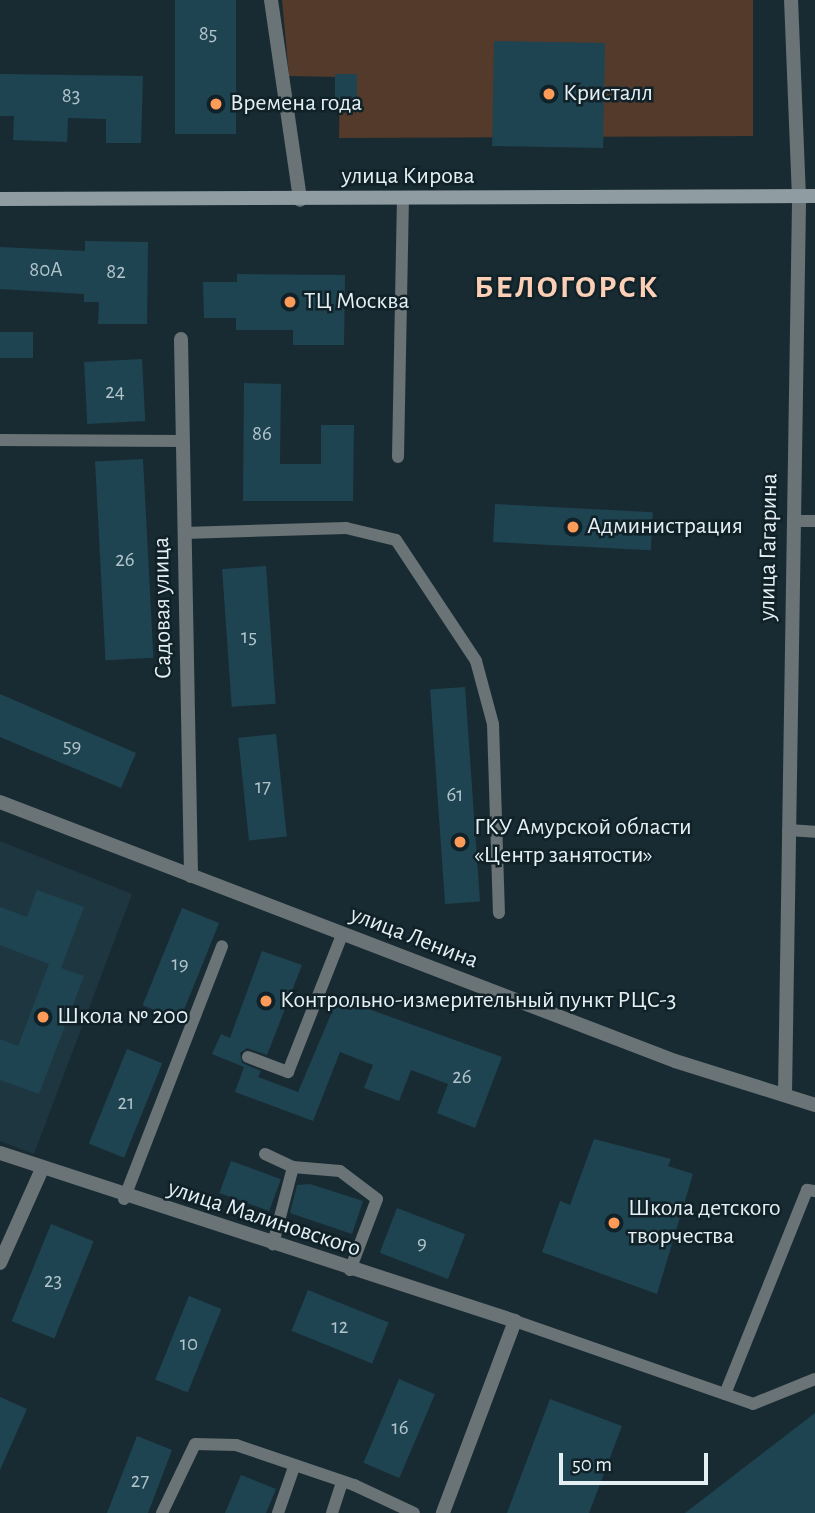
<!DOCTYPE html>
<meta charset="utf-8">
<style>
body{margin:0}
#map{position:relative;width:815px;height:1513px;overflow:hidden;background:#192b32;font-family:"Alegreya Sans",sans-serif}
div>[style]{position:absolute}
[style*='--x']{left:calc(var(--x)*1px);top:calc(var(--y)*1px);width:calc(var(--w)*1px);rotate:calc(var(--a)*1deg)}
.built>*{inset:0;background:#1d3640}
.green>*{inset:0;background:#543a2a}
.building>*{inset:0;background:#1e4452;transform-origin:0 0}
.service>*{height:12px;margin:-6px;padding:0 6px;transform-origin:6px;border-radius:6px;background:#6a7376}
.minor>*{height:14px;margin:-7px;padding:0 7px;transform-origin:7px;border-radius:7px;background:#6a7376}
.tertiary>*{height:14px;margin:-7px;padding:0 7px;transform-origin:7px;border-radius:7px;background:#6a7376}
.secondary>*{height:14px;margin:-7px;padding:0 7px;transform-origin:7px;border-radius:7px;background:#8f9da3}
.dots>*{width:19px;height:19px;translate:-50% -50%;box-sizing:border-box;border:4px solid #102128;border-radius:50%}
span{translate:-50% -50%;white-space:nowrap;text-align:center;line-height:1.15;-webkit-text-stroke:5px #102128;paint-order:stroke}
.number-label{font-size:21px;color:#b2c4cb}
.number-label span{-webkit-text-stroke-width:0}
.poi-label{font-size:24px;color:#e4eff3}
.left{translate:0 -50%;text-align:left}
.street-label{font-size:24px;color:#e4eff3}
.district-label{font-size:32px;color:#facfb5;font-weight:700;letter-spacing:2px}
.scale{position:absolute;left:559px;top:1453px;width:149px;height:32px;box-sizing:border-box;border:4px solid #e4eff3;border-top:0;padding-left:9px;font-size:21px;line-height:24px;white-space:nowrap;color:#e4eff3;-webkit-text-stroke:5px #102128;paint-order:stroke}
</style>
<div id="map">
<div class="built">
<div style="clip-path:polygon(0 841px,132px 894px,34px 1154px,0 1141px)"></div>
</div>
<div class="green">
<div style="clip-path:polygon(282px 0,753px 0,753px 136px,339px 138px,340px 77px,289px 76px)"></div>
</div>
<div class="building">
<div style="left:175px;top:0;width:61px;height:134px"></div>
<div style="left:494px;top:41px;width:111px;height:105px;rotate:1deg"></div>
<div style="clip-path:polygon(0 74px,143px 76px,141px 143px,106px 143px,106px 119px,68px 118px,67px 142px,13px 140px,14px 116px,0 116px)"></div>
<div style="left:335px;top:74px;width:22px;height:30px"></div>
<div style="clip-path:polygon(85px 241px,148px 242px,147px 324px,98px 324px,99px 302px,84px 302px,84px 294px,0 289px,0 247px,85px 251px)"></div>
<div style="clip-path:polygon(237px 274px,345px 275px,344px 345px,293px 345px,293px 330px,236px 330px,236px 318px,204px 318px,203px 282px,237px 282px)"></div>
<div style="left:0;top:332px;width:33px;height:26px"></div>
<div style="left:142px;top:359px;width:62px;height:58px;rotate:87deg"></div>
<div style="clip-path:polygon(244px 383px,281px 384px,280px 464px,321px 464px,321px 425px,354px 425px,353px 501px,243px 501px)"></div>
<div style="left:143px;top:459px;width:199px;height:48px;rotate:87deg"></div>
<div style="left:495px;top:504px;width:158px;height:38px;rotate:3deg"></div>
<div style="left:266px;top:566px;width:138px;height:44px;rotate:86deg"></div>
<div style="left:465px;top:687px;width:215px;height:35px;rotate:86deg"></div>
<div style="clip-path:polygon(0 694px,136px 753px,121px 788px,0 737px)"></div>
<div style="left:276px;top:734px;width:103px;height:38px;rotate:84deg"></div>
<div style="clip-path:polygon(37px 890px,84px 907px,61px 968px,84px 976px,39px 1094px,0 1080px,0 1039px,18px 1046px,49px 964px,0 945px,0 907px,27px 917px)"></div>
<div style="left:182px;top:908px;width:40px;height:105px;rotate:22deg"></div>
<div style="clip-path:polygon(262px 951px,302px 965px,267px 1055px,247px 1048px,240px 1053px,242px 1063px,261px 1071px,258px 1077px,298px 1092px,338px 998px,502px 1057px,475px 1128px,437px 1113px,448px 1084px,411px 1070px,399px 1101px,364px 1088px,373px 1065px,340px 1052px,313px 1121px,235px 1092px,244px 1067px,212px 1054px,221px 1034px,230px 1038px)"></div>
<div style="left:127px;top:1049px;width:38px;height:102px;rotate:22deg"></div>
<div style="clip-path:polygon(594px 1139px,671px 1159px,668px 1166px,693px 1174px,657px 1294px,542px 1252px,560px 1201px,570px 1205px)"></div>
<div style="left:231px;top:1161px;width:53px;height:34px;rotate:20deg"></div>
<div style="clip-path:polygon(310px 1184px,363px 1201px,352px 1234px,290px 1213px,297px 1185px)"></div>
<div style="left:397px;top:1208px;width:73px;height:48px;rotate:21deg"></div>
<div style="left:51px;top:1224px;width:46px;height:105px;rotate:22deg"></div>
<div style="left:308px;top:1290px;width:87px;height:44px;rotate:22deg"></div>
<div style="left:189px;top:1296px;width:35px;height:90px;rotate:22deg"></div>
<div style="left:399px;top:1379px;width:39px;height:91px;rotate:23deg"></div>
<div style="clip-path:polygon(0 1397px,27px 1409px,0 1470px)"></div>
<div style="clip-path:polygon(550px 1399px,622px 1426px,589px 1513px,507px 1513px)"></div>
<div style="clip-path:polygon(815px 1413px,815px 1513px,685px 1513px)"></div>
<div style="clip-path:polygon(137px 1436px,172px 1450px,148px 1513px,107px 1513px)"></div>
<div style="clip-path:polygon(241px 1475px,276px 1489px,266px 1513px,225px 1513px)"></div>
</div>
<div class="service">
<div style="--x:0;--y:440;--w:182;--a:0.3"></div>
<div style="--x:398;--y:457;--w:257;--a:-88.9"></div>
<div style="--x:793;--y:521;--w:22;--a:0"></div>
<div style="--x:184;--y:533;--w:162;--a:-1.8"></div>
<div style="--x:346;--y:528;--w:51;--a:13.5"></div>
<div style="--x:396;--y:540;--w:145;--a:56.5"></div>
<div style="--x:476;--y:661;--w:65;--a:74.9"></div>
<div style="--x:493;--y:724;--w:189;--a:88.2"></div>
<div style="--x:788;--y:830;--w:27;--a:4"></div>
<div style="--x:248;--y:1057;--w:43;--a:20.6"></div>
<div style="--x:288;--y:1072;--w:147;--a:-68.5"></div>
<div style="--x:265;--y:1154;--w:31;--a:25"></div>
<div style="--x:293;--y:1167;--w:80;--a:104.6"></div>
<div style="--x:293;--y:1167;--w:47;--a:4.9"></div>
<div style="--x:340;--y:1171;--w:46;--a:37.1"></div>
<div style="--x:377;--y:1199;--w:76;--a:110.8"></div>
<div style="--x:124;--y:1199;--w:271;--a:-68.8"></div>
<div style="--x:515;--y:1321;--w:252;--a:19.2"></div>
<div style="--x:753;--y:1404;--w:67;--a:-22"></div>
<div style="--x:725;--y:1394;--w:220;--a:-68.1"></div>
<div style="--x:807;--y:1190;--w:8;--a:7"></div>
<div style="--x:162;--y:1513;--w:76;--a:-64.4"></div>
<div style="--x:195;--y:1444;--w:41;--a:1.4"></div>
<div style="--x:236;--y:1445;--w:125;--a:18.7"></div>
<div style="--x:354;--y:1485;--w:66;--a:25"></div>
<div style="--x:278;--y:1513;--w:49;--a:-70.8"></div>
<div style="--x:332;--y:1513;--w:32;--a:-72"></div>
</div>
<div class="minor">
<div style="--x:271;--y:0;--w:202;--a:81.7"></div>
<div style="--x:181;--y:339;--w:537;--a:88.93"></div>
<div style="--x:785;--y:1094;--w:896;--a:-89.1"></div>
<div style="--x:799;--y:198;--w:198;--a:-92.3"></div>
<div style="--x:0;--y:1153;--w:542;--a:18.07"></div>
<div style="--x:515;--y:1321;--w:205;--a:110.6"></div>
<div style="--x:0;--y:1263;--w:103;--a:-65.9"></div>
</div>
<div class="tertiary">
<div style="--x:0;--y:802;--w:723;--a:20.99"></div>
<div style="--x:675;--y:1061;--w:147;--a:17.4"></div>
</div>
<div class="secondary">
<div style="--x:0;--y:199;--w:815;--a:-0.21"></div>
</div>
<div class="dots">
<div style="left:549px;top:94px;background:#fe9b58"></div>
<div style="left:216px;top:104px;background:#fe9b58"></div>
<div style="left:290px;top:302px;background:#fe9b58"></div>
<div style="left:573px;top:527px;background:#fe9b58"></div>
<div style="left:460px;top:842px;background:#fe9b58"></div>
<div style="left:266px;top:1001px;background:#fe9b58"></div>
<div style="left:43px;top:1017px;background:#fe9b58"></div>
<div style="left:614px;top:1223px;background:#fe9b58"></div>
</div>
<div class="number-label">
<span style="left:208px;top:34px">85</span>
<span style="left:71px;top:96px">83</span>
<span style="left:46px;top:270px">80А</span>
<span style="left:116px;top:272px">82</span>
<span style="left:115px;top:392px">24</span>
<span style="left:262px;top:434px">86</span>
<span style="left:125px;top:560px">26</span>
<span style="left:249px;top:637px">15</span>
<span style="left:72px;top:746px">59</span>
<span style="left:263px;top:787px">17</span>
<span style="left:455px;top:795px">61</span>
<span style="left:180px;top:964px">19</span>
<span style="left:462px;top:1077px">26</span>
<span style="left:126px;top:1103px">21</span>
<span style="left:422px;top:1243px">9</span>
<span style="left:53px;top:1281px">23</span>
<span style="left:340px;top:1327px">12</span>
<span style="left:189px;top:1344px">10</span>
<span style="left:400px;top:1428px">16</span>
<span style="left:140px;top:1481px">27</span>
</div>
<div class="poi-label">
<span class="left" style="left:563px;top:94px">Кристалл</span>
<span class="left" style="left:230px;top:104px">Времена года</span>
<span class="left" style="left:304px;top:302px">ТЦ Москва</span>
<span class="left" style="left:587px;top:527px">Администрация</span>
<span class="left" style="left:474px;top:842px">ГКУ Амурской области<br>«Центр занятости»</span>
<span class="left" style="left:280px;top:1001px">Контрольно-измерительный пункт РЦС-3</span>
<span class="left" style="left:57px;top:1017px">Школа № 200</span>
<span class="left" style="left:628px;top:1223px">Школа детского<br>творчества</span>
</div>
<div class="street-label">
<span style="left:408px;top:177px">улица Кирова</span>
<span style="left:769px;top:547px;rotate:-89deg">улица Гагарина</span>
<span style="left:163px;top:608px;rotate:-91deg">Садовая улица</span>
<span style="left:414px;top:938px;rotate:21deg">улица Ленина</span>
<span style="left:264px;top:1219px;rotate:18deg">улица Малиновского</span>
</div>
<div class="district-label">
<span style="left:567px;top:287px">БЕЛОГОРСК</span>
</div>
<div class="scale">50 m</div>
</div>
